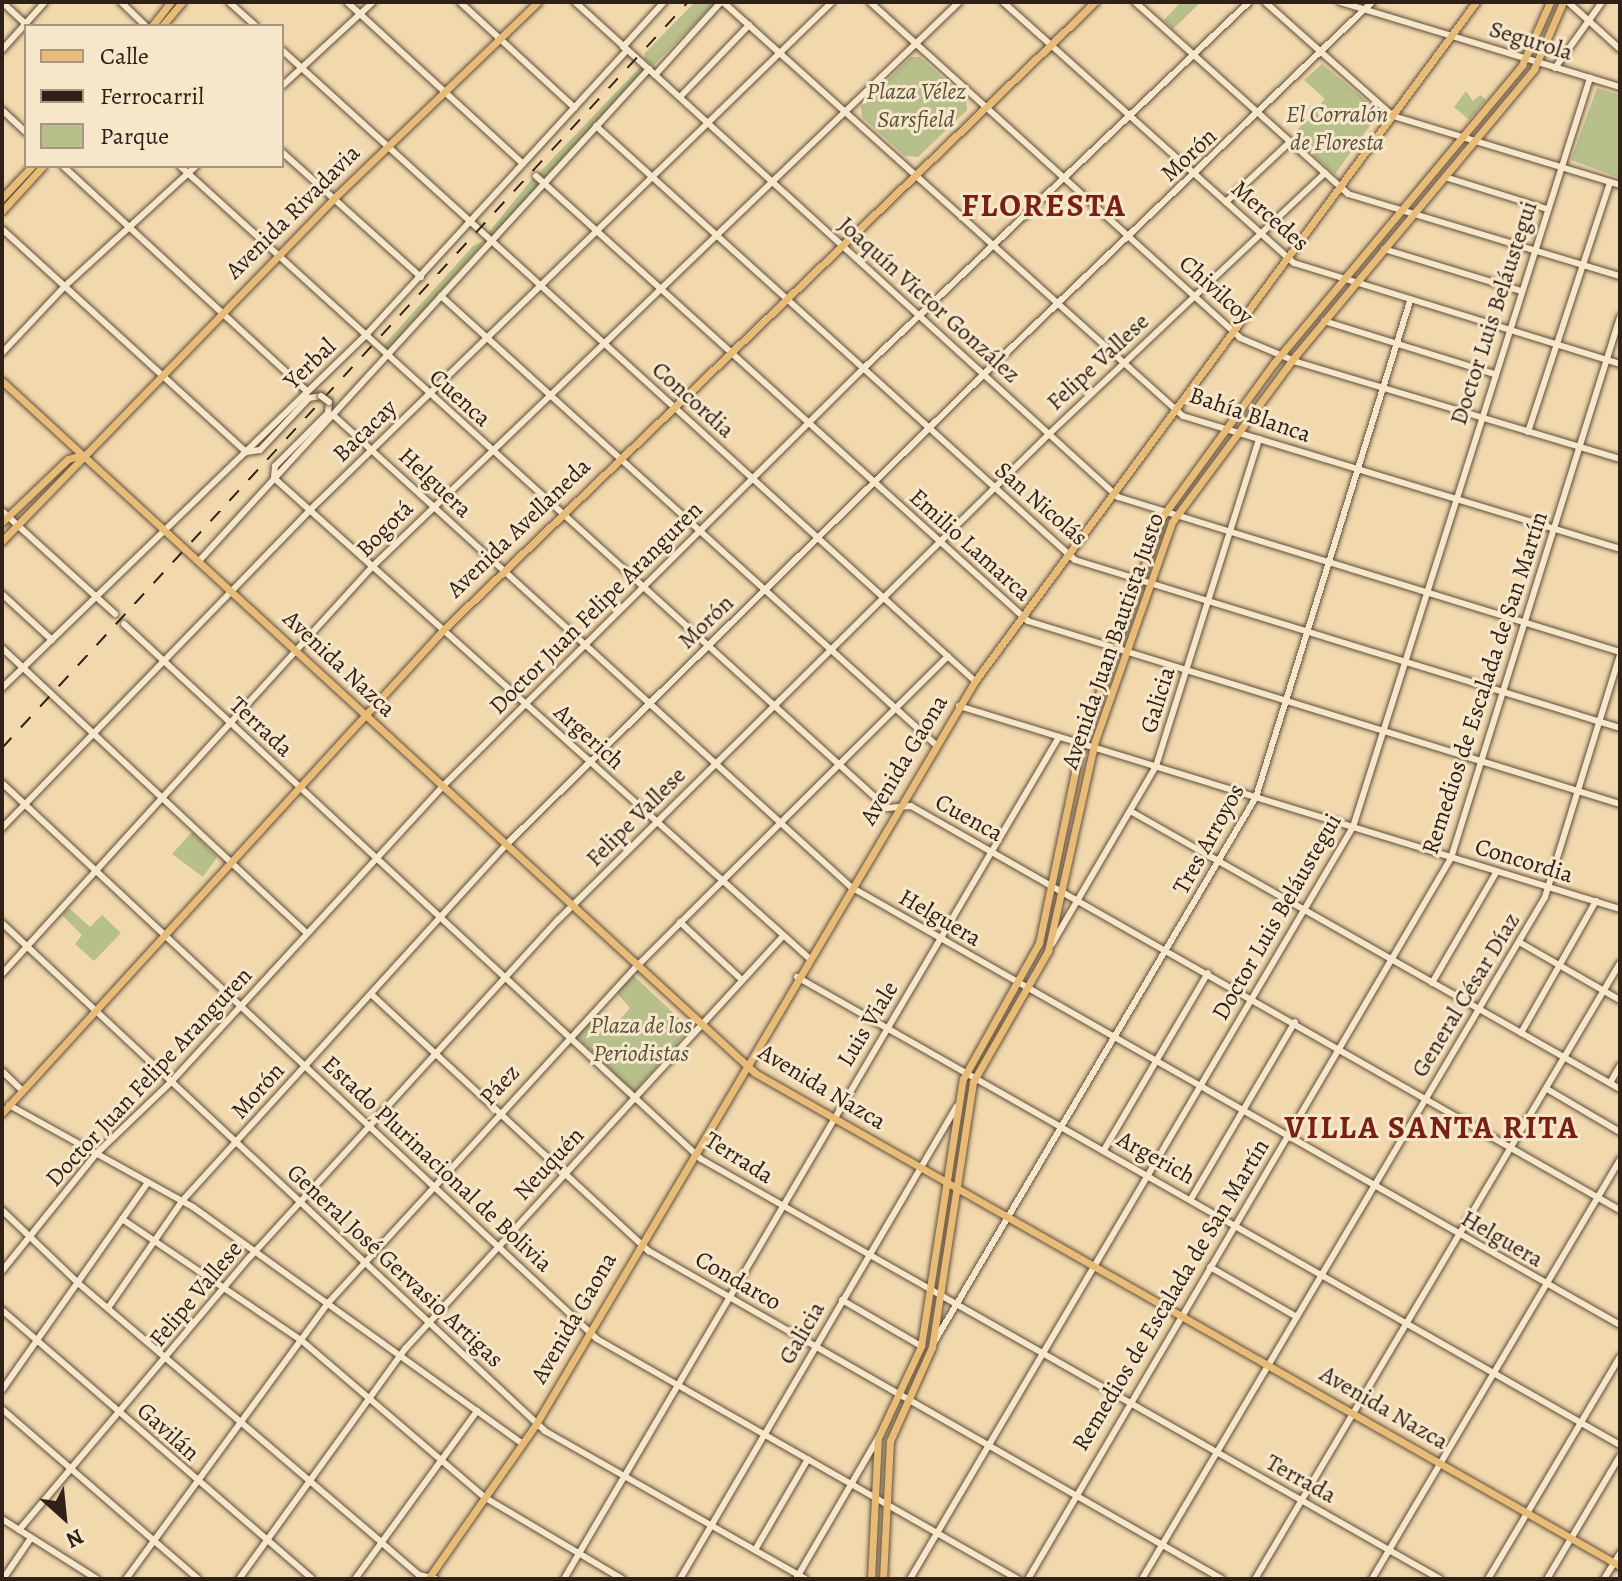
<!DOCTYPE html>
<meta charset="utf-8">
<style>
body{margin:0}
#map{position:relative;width:1622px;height:1581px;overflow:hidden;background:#f1d8ad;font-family:Alegreya,serif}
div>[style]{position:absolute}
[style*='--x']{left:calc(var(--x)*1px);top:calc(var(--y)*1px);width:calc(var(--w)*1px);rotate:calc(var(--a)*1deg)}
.green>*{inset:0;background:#b7bf8b}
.roads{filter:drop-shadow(0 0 2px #604e3d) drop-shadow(0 0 2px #604e3d)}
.minor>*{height:6px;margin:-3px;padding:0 3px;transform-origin:3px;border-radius:3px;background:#f6e6ca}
.major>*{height:7px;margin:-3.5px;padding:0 3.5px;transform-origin:3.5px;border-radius:3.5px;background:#e8bc76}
.rail>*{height:2px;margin-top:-1px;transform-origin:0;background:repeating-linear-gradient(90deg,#2f2018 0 14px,transparent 0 28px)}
.bridges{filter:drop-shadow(0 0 2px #604e3d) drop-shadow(0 0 2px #604e3d)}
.minor-bridge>*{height:6px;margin:-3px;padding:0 3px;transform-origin:3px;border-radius:3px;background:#f6e6ca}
span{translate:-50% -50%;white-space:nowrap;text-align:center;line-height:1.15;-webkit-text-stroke:6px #f6e6ca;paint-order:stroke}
.street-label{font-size:24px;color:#2f2018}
.park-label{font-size:24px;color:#58503a;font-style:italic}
.district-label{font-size:32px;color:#7a1f14;font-weight:700;letter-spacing:2px}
.frame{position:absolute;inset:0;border:4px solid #2f2018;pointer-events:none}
.legend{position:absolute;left:24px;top:24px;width:260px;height:144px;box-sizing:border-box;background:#f6e6ca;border:2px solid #a69783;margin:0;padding:10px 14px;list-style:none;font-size:24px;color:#2f2018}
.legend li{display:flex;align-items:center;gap:16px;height:40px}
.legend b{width:40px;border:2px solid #a69783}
.north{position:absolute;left:24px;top:1477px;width:80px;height:80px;-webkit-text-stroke:6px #f6e6ca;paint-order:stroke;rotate:153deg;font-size:22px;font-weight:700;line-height:32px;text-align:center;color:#2f2018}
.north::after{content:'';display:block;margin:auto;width:28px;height:36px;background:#2f2018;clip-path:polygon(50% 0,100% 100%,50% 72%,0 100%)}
</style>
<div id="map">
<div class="green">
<div style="clip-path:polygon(695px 2px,715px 3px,653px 66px,644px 59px,645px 53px)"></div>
<div style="clip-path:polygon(1181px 2px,1201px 2px,1173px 29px,1164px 20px)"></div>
<div style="clip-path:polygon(911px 57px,920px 57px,966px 99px,967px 110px,918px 157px,905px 156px,862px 117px,861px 106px)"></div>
<div style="clip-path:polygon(1322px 64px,1380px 112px,1335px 174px,1292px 136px,1325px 99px,1304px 80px)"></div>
<div style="clip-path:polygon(641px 66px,644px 71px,546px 178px,538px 174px)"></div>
<div style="clip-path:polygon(1597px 88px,1620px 95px,1620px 178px,1571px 160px)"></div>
<div style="clip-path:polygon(1466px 91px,1473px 101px,1480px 95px,1486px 100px,1469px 120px,1454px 107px)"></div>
<div style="clip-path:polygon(533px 178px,539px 185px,491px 237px,488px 233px)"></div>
<div style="clip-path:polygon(486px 240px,388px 350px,382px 347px,473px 246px)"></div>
<div style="clip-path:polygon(192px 832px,217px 857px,203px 877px,172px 854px)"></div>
<div style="clip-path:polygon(69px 908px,90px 927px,102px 915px,121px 933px,94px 961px,75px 944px,82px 935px,62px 915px)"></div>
<div style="clip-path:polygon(633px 975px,690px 1029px,634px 1092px,576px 1036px,589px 1022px,600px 1032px,610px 1031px,630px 1008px,616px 992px)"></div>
</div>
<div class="roads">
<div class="minor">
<div style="--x:2;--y:2;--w:35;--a:43"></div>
<div style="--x:121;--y:2;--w:35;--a:44"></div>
<div style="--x:229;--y:2;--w:36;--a:42"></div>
<div style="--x:347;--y:2;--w:239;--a:42.6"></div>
<div style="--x:460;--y:2;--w:156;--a:42.7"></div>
<div style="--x:575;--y:2;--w:735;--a:42.35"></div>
<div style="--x:1118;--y:497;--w:525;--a:17.16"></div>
<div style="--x:723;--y:2;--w:619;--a:41.99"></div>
<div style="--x:1183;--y:416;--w:457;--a:16.9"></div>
<div style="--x:870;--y:2;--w:500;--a:42.2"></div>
<div style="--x:1240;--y:338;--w:62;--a:22.8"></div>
<div style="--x:1297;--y:362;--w:337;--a:16.7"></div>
<div style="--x:1003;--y:2;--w:391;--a:41.9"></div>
<div style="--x:1294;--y:263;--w:341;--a:17.2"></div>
<div style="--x:1135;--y:2;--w:287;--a:42"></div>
<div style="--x:1348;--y:194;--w:284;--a:16.8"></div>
<div style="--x:1265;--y:2;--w:171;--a:41.7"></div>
<div style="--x:1393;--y:116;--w:237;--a:16.9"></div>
<div style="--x:1340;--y:2;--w:293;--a:16.9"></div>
<div style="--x:1568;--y:2;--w:70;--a:42.1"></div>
<div style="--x:623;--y:47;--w:61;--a:-47.7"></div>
<div style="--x:2;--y:50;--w:64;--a:-48.1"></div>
<div style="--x:282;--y:50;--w:937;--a:42.32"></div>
<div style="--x:1555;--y:68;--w:81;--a:-54.5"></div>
<div style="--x:655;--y:75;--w:98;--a:-47.9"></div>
<div style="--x:282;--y:86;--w:124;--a:-42.7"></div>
<div style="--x:680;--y:97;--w:100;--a:-46.2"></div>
<div style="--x:2;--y:110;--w:33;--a:43"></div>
<div style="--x:596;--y:126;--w:646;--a:42.18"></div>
<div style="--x:1075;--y:560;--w:570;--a:17.13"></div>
<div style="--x:282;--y:152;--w:187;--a:42"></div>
<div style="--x:63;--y:166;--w:332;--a:42.7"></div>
<div style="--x:180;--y:166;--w:955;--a:42.24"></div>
<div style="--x:887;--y:808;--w:24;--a:-5"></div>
<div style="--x:911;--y:806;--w:816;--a:29.68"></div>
<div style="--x:536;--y:176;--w:663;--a:42.13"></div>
<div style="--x:1028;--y:621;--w:620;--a:17.18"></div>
<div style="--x:1445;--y:177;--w:107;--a:17.4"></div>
<div style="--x:1226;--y:202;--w:88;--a:-43.2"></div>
<div style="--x:2;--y:229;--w:331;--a:42.4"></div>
<div style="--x:1384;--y:249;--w:143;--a:17"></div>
<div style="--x:441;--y:296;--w:668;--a:42.21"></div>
<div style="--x:1324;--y:321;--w:178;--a:17.3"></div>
<div style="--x:2;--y:353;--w:92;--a:-46.8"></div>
<div style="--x:65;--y:286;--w:178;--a:-42.5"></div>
<div style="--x:329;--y:402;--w:11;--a:95"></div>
<div style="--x:328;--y:413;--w:75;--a:135"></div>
<div style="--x:275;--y:466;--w:12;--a:95"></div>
<div style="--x:274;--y:478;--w:719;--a:41.9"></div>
<div style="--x:333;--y:415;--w:701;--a:42.34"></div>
<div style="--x:851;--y:887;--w:885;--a:29.66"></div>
<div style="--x:1528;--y:432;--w:263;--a:-71.8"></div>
<div style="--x:246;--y:452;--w:14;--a:-8"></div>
<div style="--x:260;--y:450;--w:71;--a:-46.7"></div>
<div style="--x:309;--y:398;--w:12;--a:-9"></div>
<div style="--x:2;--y:511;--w:153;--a:42.3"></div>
<div style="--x:199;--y:561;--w:667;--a:-47.55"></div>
<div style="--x:2;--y:594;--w:68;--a:42.6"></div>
<div style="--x:124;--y:624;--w:787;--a:42.84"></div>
<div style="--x:701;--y:1159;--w:850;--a:29.61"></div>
<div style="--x:2;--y:648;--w:417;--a:43.1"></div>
<div style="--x:2;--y:688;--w:506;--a:-44.12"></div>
<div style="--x:365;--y:336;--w:388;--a:-47.5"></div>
<div style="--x:959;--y:706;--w:691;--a:17.07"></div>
<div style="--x:2;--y:783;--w:814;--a:43.06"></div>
<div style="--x:597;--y:1339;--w:485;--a:29.7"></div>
<div style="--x:1132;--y:812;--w:561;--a:29.58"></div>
<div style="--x:2;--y:828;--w:443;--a:-45.9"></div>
<div style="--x:310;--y:510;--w:728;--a:-44.22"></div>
<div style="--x:680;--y:922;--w:85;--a:43.1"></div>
<div style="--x:2;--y:923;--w:744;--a:43.09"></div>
<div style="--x:545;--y:1431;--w:299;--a:29.6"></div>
<div style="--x:1519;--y:942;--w:116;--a:29.9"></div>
<div style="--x:1052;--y:944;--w:206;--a:-59.7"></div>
<div style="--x:1156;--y:766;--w:343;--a:-72.5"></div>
<div style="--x:2;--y:974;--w:551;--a:-47.72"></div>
<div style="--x:373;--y:566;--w:813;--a:-43.9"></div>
<div style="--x:797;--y:977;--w:947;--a:29.62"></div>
<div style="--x:1432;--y:983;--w:129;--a:-59.9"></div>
<div style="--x:371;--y:994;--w:379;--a:42.8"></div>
<div style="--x:649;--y:1251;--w:660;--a:29.79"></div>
<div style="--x:1521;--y:1033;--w:152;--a:-60.4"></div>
<div style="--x:2;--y:1071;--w:28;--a:44"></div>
<div style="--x:1610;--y:1083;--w:20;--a:-60"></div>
<div style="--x:1547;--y:1089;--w:85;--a:30.5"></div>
<div style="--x:9;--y:1105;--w:210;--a:29"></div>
<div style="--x:193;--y:1207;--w:406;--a:35.7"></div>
<div style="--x:1104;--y:1150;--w:205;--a:-59.6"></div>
<div style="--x:1191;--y:1199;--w:205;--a:-59.6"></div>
<div style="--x:2;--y:1210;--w:105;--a:43.8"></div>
<div style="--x:78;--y:1283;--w:400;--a:40.5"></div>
<div style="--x:382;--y:1543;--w:49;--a:40.9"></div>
<div style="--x:419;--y:1575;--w:17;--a:13"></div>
<div style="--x:122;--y:1219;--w:216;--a:34.1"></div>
<div style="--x:301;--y:1340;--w:241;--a:40.6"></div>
<div style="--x:484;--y:1497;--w:161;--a:30.7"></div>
<div style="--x:1210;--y:1267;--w:100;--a:29.9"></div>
<div style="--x:2;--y:1271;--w:150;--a:-51.2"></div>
<div style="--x:96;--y:1154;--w:104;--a:-43.8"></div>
<div style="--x:171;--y:1082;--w:401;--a:-47.4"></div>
<div style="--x:442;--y:787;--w:595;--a:-44.8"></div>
<div style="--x:864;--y:368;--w:531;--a:-43.55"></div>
<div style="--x:842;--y:1300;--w:91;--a:30.2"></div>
<div style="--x:108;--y:1308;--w:130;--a:-55.3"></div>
<div style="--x:182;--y:1201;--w:481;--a:-47.7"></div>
<div style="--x:506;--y:845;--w:671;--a:-44.58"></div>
<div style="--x:984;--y:374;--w:538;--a:-43.79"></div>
<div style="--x:2;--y:1310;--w:410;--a:40.9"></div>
<div style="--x:933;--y:1344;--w:635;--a:-59.44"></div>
<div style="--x:1256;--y:797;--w:519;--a:-72.75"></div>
<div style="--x:2;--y:1390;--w:254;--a:-54.9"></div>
<div style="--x:2;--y:1409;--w:259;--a:40.9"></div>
<div style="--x:2;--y:1519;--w:112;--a:32.3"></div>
<div style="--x:19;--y:1530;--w:358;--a:-49.8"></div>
<div style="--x:250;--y:1257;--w:457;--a:-47.6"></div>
<div style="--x:558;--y:920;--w:691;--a:-44.71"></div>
<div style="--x:1049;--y:434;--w:380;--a:-43.4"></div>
<div style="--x:755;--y:1550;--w:105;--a:-59.8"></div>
<div style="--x:3;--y:1579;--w:50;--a:-55.7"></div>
<div style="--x:126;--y:1579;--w:343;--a:-53.8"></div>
<div style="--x:329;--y:1302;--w:456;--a:-47.5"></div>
<div style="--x:637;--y:966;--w:439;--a:-44.9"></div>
<div style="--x:239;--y:1579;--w:284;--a:-54.2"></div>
<div style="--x:405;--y:1349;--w:560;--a:-47.53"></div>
<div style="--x:355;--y:1579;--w:208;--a:-54"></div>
<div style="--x:564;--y:1579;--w:977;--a:-59.55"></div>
<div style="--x:680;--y:1579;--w:548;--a:-59.65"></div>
<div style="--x:796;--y:1579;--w:163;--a:-59.8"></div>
<div style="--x:910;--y:1579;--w:873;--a:-59.5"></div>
<div style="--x:1353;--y:827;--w:786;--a:-72.44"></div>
<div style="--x:1028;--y:1579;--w:836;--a:-59.6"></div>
<div style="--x:1451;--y:858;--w:567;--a:-72.65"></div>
<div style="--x:1142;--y:1579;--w:792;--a:-59.42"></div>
<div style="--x:1545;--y:897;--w:254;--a:-72.8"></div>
<div style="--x:1255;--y:1579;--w:716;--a:-59.35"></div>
<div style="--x:1372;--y:1579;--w:488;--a:-59.4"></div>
<div style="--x:1488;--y:1579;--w:258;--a:-59.3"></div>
<div style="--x:1547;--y:1579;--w:143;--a:-59.3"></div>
<div style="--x:1604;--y:1579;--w:31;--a:-58"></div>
</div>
<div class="major">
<div style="--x:152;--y:26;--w:31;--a:-52"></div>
<div style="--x:162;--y:26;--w:31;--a:-50"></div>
<div style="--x:2;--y:198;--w:44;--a:-46.8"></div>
<div style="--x:2;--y:211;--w:61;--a:-47.7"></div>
<div style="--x:2;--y:381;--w:1023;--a:42.58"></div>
<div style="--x:755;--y:1073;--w:996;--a:29.68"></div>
<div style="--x:2;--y:522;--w:91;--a:-43.7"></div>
<div style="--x:68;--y:459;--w:15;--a:-16"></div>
<div style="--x:2;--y:541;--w:476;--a:-45.9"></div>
<div style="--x:333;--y:199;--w:284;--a:-43.9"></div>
<div style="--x:2;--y:1113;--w:655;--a:-47.6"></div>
<div style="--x:444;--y:629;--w:904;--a:-43.92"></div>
<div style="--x:428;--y:1579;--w:189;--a:-55.1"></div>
<div style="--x:536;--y:1424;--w:863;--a:-59.42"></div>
<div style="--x:975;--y:681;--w:844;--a:-53.58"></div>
<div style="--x:871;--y:1579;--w:141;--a:-87.2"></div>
<div style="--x:878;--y:1438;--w:102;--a:-64.9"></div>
<div style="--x:921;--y:1346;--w:270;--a:-81.1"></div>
<div style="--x:963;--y:1079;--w:156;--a:-60.8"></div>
<div style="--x:1039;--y:943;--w:203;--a:-78.1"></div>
<div style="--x:1081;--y:744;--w:241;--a:-70.4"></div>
<div style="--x:1162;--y:517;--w:190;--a:-54"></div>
<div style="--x:1274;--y:363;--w:388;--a:-50.2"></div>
<div style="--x:1522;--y:65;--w:69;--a:-66"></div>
<div style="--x:883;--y:1579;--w:138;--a:-87.1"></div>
<div style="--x:890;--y:1441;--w:103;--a:-65.9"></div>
<div style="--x:932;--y:1347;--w:268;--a:-81.2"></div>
<div style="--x:973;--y:1082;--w:151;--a:-60.2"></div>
<div style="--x:1048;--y:951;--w:215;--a:-77.4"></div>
<div style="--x:1095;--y:741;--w:232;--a:-70.6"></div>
<div style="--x:1172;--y:522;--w:208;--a:-53.4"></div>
<div style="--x:1296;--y:355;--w:372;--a:-50.2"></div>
<div style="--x:1534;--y:69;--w:73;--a:-66.6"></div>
</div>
</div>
<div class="rail">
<div style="--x:2;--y:748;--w:1013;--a:-47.4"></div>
</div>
<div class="bridges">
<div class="minor-bridge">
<div style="--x:321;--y:396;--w:10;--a:37"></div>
</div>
</div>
<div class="street-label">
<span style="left:1531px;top:41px;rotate:17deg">Segurola</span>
<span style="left:1189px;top:155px;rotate:-43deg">Morón</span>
<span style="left:293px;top:212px;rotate:-45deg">Avenida Rivadavia</span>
<span style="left:1270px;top:216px;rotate:41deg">Mercedes</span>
<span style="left:1216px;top:290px;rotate:42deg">Chivilcoy</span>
<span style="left:929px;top:300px;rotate:42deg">Joaquín Victor González</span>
<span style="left:1494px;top:313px;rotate:-72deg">Doctor Luis Beláustegui</span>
<span style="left:1098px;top:362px;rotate:-43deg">Felipe Vallese</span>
<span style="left:310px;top:364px;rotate:-44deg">Yerbal</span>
<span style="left:460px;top:398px;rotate:42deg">Cuenca</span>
<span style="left:693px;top:400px;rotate:42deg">Concordia</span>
<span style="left:1250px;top:415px;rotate:19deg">Bahía Blanca</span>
<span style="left:365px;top:431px;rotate:-44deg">Bacacay</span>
<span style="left:435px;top:483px;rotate:43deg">Helguera</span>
<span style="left:1041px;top:504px;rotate:41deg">San Nicolás</span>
<span style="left:519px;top:528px;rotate:-44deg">Avenida Avellaneda</span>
<span style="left:385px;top:529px;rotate:-45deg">Bogotá</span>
<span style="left:970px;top:545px;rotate:42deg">Emilio Lamarca</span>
<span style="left:596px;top:608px;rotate:-45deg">Doctor Juan Felipe Aranguren</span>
<span style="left:706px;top:622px;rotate:-44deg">Morón</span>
<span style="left:1113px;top:641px;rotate:-71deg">Avenida Juan Bautista Justo</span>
<span style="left:339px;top:664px;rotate:43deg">Avenida Nazca</span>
<span style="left:1485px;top:683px;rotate:-72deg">Remedios de Escalada de San Martín</span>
<span style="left:1158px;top:700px;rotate:-73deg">Galicia</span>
<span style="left:261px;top:727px;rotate:43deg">Terrada</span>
<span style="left:589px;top:737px;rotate:42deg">Argerich</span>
<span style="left:904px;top:760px;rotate:-59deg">Avenida Gaona</span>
<span style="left:636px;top:817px;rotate:-45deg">Felipe Vallese</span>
<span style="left:969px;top:818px;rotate:29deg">Cuenca</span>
<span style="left:1209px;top:839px;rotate:-61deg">Tres Arroyos</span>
<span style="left:1524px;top:861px;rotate:17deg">Concordia</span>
<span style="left:1277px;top:917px;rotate:-60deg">Doctor Luis Beláustegui</span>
<span style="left:940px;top:918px;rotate:30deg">Helguera</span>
<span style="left:1466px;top:995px;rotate:-59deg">General César Díaz</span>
<span style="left:868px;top:1024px;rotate:-59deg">Luis Viale</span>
<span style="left:149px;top:1077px;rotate:-47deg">Doctor Juan Felipe Aranguren</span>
<span style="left:500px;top:1085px;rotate:-47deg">Páez</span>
<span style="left:822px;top:1087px;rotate:31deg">Avenida Nazca</span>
<span style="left:258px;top:1091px;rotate:-48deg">Morón</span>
<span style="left:739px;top:1158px;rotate:32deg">Terrada</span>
<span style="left:1156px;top:1158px;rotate:29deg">Argerich</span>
<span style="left:437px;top:1164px;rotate:43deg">Estado Plurinacional de Bolivia</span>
<span style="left:549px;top:1164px;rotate:-47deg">Neuquén</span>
<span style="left:1502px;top:1239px;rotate:30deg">Helguera</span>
<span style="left:395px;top:1266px;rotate:43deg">General José Gervasio Artigas</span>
<span style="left:738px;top:1281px;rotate:30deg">Condarco</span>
<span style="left:196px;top:1294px;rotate:-50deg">Felipe Vallese</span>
<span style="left:1171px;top:1295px;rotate:-59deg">Remedios de Escalada de San Martín</span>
<span style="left:574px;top:1318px;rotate:-60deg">Avenida Gaona</span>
<span style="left:802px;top:1333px;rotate:-60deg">Galicia</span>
<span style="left:1384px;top:1408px;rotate:30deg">Avenida Nazca</span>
<span style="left:168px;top:1432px;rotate:42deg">Gavilán</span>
<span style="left:1301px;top:1479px;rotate:29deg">Terrada</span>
</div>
<div class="park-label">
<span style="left:916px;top:106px">Plaza Vélez<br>Sarsfield</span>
<span style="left:1337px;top:129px">El Corralón<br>de Floresta</span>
<span style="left:641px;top:1040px">Plaza de los<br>Periodistas</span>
</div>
<div class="district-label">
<span style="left:1044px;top:205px">FLORESTA</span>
<span style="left:1432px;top:1127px">VILLA SANTA RITA</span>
</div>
<div class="frame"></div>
<ul class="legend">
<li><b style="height:10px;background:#e8bc76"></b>Calle</li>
<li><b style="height:10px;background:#2f2018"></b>Ferrocarril</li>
<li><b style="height:22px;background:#b7bf8b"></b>Parque</li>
</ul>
<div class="north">N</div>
</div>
